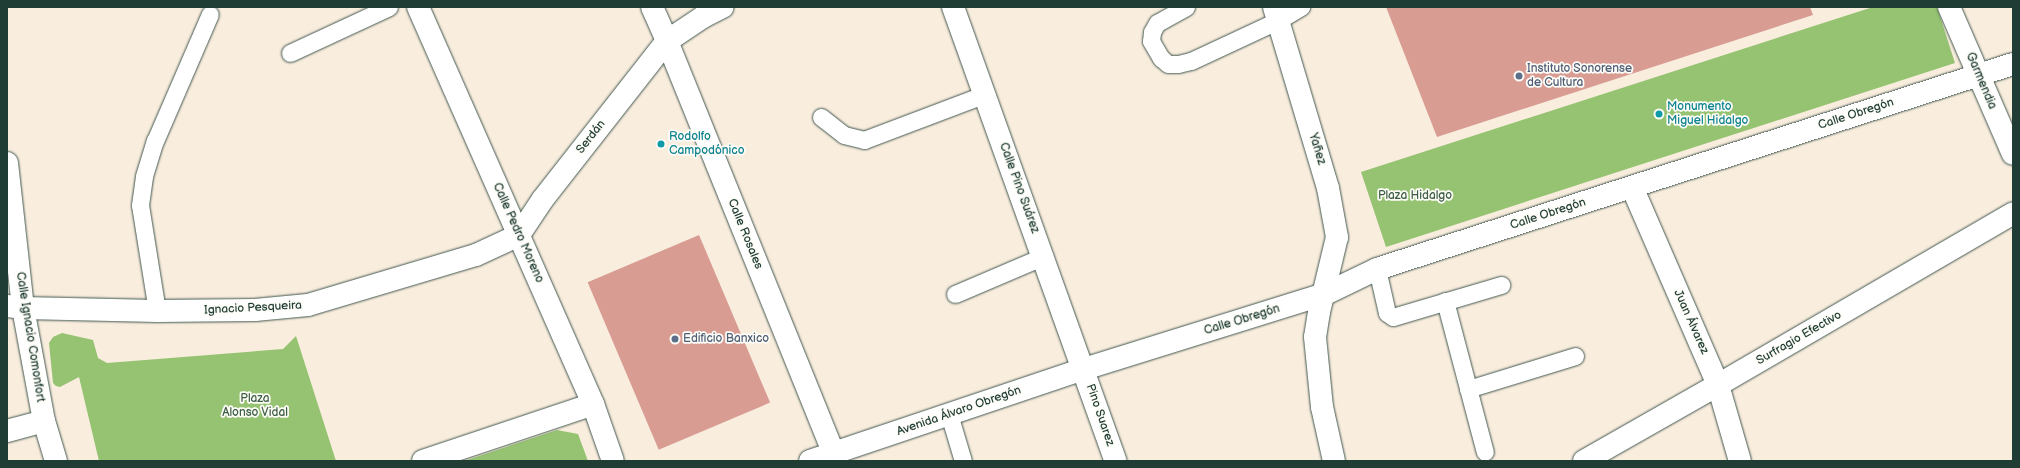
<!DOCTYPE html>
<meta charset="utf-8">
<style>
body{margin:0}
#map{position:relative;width:2020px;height:468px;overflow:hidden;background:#f9edde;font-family:"Balsamiq Sans",sans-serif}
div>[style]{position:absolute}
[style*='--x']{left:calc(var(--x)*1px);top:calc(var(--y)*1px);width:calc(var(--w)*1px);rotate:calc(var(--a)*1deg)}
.green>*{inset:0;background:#95c372}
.building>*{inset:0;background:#d89c93;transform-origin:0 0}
.roads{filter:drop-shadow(0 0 1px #40574e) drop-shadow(0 0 1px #40574e)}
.lane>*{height:17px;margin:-8.5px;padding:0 8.5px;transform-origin:8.5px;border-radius:8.5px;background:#fff}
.street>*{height:22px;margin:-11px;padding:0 11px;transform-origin:11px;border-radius:11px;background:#fff}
.primary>*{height:22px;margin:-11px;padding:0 11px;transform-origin:11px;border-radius:11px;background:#fff}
.dots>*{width:11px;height:11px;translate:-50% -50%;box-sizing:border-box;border:2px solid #fdfcf7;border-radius:50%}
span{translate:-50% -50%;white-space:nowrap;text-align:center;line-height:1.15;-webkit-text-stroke:3.5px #fdfcf7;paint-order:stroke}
.service-label{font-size:12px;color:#4e5e75}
.left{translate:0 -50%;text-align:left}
.street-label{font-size:12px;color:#1f3d34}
.culture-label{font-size:12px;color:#0d838f}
.park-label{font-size:12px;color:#3c5e44}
.frame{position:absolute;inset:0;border:8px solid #1f3d34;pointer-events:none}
</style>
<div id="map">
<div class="green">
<div style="clip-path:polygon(1873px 7px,1937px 7px,1955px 63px,1386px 247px,1361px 172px)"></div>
<div style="clip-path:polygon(62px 333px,93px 340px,98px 358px,107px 363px,283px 349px,296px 336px,336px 461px,99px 461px,79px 377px,60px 387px,56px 386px,53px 383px,49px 343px,53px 337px)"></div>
<div style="clip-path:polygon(557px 430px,578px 434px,588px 461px,464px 461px)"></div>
</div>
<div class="building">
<div style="clip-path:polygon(1386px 7px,1810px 7px,1813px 15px,1437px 137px)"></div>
<div style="left:699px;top:235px;width:182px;height:121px;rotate:67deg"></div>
</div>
<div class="roads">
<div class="lane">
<div style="--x:1186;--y:7;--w:33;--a:151"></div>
<div style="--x:1157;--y:23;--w:10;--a:119"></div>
<div style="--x:1152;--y:32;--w:9;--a:96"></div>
<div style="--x:1151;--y:41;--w:20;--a:60"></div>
<div style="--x:1161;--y:58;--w:9;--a:41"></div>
<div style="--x:1168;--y:64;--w:10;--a:0"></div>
<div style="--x:1178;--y:64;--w:13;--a:-13"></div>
<div style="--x:1191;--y:61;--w:97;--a:-25"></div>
<div style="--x:1279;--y:20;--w:26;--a:-31"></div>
<div style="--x:290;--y:53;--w:109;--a:-24.9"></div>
<div style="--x:821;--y:117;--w:29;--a:38"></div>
<div style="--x:844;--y:135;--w:21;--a:14"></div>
<div style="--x:864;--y:140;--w:130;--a:-20.7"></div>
<div style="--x:1377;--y:269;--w:45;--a:77.2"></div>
<div style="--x:1387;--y:313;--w:7;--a:34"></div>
<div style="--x:1393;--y:317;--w:113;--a:-16.5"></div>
<div style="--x:955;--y:294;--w:97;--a:-23.1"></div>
<div style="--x:1445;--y:301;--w:156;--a:75.2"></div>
<div style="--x:157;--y:311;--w:107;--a:-99.1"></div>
<div style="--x:140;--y:205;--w:29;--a:-82"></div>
<div style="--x:144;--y:176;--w:37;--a:-73"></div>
<div style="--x:155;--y:141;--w:138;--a:-66.6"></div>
<div style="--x:1468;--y:389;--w:112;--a:-17.1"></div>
<div style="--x:949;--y:414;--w:49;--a:73.4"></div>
</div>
<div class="street">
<div style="--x:418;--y:7;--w:434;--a:66.2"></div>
<div style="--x:593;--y:404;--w:60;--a:70.7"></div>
<div style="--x:1274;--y:7;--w:189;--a:73.4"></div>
<div style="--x:1328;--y:188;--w:50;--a:79.6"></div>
<div style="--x:1337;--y:237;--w:77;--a:103.5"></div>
<div style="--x:1319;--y:312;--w:25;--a:99"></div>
<div style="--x:1315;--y:337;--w:70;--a:84.3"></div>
<div style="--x:1322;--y:407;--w:55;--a:77.5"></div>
<div style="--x:1949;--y:7;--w:160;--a:66.5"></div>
<div style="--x:7;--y:163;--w:146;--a:83.7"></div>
<div style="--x:23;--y:308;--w:115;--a:79.5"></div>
<div style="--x:44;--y:421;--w:42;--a:73.3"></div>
<div style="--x:1632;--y:187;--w:216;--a:66.5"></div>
<div style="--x:1718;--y:385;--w:79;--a:73.9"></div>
<div style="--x:7;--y:306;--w:16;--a:7"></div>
<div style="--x:23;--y:308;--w:134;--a:1.3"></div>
<div style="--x:157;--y:311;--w:98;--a:-0.6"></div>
<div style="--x:255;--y:310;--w:53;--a:-5.4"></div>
<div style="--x:308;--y:305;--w:175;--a:-16.6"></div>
<div style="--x:476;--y:255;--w:47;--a:-24.9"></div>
<div style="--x:519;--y:235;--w:43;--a:-56.3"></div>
<div style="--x:543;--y:199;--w:201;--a:-51.9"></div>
<div style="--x:667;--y:41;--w:43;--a:-33.7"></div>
<div style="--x:703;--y:17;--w:22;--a:-27"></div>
<div style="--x:7;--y:431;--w:38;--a:-15"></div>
<div style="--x:423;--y:461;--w:179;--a:-18.5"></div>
<div style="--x:810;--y:461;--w:289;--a:-18.6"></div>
<div style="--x:1084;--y:369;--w:252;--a:-17.3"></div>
<div style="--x:1325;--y:294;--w:58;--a:-25.7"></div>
<div style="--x:1377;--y:269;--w:668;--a:-17.87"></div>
<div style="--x:1584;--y:461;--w:154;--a:-29.6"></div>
<div style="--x:1718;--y:385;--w:341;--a:-30.2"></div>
</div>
<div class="primary">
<div style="--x:652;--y:7;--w:37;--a:66"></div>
<div style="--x:667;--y:41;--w:453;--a:68"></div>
<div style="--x:953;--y:7;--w:482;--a:70.3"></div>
</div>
</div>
<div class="dots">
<div style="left:1519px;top:76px;background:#5c6f8a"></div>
<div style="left:1659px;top:114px;background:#0f9aa8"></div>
<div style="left:661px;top:144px;background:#0f9aa8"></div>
<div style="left:675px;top:339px;background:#5c6f8a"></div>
</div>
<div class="service-label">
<span class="left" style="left:1527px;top:76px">Instituto Sonorense<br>de Cultura</span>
<span class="left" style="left:683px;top:339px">Edificio Banxico</span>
</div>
<div class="street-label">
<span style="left:1981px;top:81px;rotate:67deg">Garmendia</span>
<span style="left:1856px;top:114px;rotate:-18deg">Calle Obregón</span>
<span style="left:591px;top:137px;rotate:-52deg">Serdán</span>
<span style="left:1317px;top:149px;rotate:73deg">Yañez</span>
<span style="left:1019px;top:188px;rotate:70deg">Calle Pino Suárez</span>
<span style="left:1548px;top:214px;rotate:-18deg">Calle Obregón</span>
<span style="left:518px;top:233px;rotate:66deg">Calle Pedro Moreno</span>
<span style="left:745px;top:234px;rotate:68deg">Calle Rosales</span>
<span style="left:253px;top:308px;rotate:-3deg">Ignacio Pesqueira</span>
<span style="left:1242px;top:320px;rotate:-17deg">Calle Obregón</span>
<span style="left:1691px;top:322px;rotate:66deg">Juan Álvarez</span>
<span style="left:30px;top:337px;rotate:81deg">Calle Ignacio Comonfort</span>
<span style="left:1799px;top:338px;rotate:-30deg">Surfragio Efectivo</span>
<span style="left:959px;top:411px;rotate:-19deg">Avenida Álvaro Obregón</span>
<span style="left:1100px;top:415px;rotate:71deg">Pino Suarez</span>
</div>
<div class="culture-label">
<span class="left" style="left:1667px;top:114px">Monumento<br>Miguel Hidalgo</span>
<span class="left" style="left:669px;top:144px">Rodolfo<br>Campodónico</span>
</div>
<div class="park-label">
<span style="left:1415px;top:196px">Plaza Hidalgo</span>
<span style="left:255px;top:406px">Plaza<br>Alonso Vidal</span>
</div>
<div class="frame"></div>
</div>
